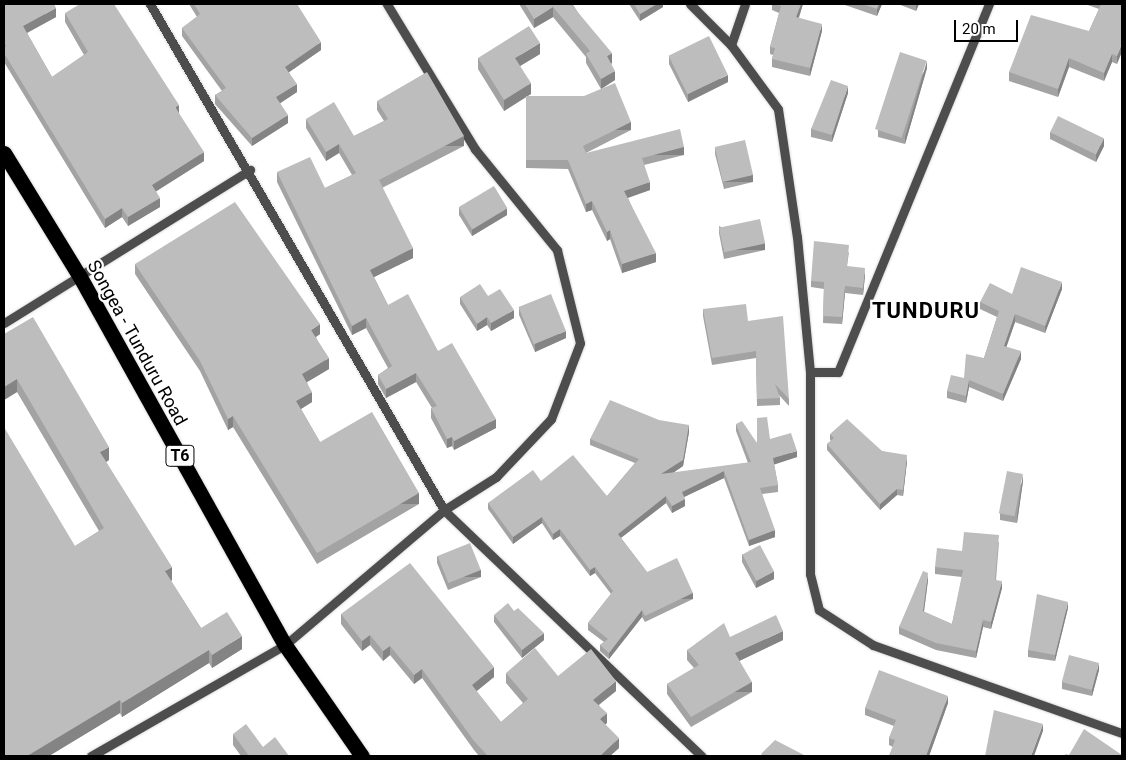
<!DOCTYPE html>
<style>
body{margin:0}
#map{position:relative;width:1126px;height:760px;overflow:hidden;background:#fff;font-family:Roboto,sans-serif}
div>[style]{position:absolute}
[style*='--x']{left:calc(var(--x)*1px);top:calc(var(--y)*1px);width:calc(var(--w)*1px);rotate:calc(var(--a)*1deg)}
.roads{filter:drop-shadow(0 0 1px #dbdbdb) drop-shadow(0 0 1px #dbdbdb)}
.minor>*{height:9px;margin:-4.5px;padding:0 4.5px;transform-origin:4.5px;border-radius:4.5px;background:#4d4d4d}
.highway>*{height:15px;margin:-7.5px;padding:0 7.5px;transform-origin:7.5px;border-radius:7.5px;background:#000}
.wall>*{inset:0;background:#a3a3a3}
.shaded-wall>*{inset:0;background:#848484;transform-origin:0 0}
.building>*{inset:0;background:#bdbdbd;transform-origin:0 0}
span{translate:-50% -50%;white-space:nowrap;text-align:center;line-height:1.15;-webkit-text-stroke:4.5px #fff;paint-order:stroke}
.shield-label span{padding:1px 4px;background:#fff;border:1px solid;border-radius:4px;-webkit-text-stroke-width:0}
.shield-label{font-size:16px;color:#000;font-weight:700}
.street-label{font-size:18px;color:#000}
.district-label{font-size:22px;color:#000;font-weight:700;letter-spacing:1px}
.frame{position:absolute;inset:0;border:5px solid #000;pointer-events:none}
.scale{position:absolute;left:954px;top:20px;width:64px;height:22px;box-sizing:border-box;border:2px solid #000;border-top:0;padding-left:6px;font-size:15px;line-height:18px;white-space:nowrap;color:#000;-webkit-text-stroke:4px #fff;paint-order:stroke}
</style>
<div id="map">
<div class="roads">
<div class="minor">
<div style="--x:150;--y:4;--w:585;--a:59.84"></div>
<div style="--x:444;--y:510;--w:356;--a:43.7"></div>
<div style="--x:690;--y:4;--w:58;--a:45"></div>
<div style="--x:731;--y:45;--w:79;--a:53.7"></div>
<div style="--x:778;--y:109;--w:129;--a:81.6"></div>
<div style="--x:797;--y:237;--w:136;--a:84.5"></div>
<div style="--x:810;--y:372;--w:202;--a:90"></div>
<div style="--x:810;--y:574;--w:37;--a:76"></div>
<div style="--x:819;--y:610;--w:64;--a:32.9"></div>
<div style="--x:873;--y:645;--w:264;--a:19.5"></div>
<div style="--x:731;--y:45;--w:43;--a:-71.1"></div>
<div style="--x:4;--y:323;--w:290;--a:-31.9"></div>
<div style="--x:810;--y:372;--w:28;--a:0"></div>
<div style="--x:838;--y:372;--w:398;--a:-67.7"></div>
<div style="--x:91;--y:756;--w:224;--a:-29.8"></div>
<div style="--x:285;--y:645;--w:209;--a:-40.3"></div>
<div style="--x:444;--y:510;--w:62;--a:-32.4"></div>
<div style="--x:496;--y:477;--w:80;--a:-46.5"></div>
<div style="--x:551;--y:419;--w:81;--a:-69.1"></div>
<div style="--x:580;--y:343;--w:96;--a:-103.9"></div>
<div style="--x:557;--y:250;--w:130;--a:-129.1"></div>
<div style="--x:475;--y:149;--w:170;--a:-121.3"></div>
</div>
<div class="highway">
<div style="--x:4;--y:153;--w:145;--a:58.5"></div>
<div style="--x:80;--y:277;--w:421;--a:60.9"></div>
<div style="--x:285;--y:645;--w:135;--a:55.3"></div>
</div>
</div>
<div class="wall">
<div style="clip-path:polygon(4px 4px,56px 17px,27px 33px,52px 77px,84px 55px,65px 22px,65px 13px,179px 114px,204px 161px,156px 191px,160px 207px,128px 226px,122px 217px,105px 228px,4px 62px)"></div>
<div style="clip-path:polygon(189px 4px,297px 4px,321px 50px,289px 72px,297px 92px,280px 103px,288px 123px,252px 146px,215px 104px,215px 95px,222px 91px,182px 36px,182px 28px,197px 17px)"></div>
<div style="clip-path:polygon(519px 4px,575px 4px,573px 5px,612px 63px,611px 64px,615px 80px,601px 89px,586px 63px,586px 57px,553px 17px,534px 28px)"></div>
<div style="clip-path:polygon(629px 4px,663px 4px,663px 7px,640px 21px)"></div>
<div style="clip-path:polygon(772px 4px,803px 4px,799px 18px,822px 31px,810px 76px,772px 67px,772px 59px,773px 55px,770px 54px,770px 47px,779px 13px,772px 10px)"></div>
<div style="clip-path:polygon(842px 4px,882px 4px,877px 16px)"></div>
<div style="clip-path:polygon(898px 4px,919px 4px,916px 11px)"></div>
<div style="clip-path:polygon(1085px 4px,1122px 4px,1117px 64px,1112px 62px,1104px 81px,1069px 67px,1058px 97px,1009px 81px,1009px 72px,1089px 31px,1099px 9px)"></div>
<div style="clip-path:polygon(540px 54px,520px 66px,531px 94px,527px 96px,631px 130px,586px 153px,684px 155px,644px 165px,650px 190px,628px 198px,656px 262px,622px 273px,610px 239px,607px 241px,592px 210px,586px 212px,568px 169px,526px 168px,526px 97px,504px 111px,478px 69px,478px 58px)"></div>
<div style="clip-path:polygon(669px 56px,728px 82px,688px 102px,669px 64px)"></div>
<div style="clip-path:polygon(927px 68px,905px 144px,878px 137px,878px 130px)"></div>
<div style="clip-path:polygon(848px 93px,832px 142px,811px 137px,811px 129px)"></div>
<div style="clip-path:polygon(377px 101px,464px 146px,382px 188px,413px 258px,374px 277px,388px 305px,438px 351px,496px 428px,454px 450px,452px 446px,447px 448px,431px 418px,431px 408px,432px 408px,416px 382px,386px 398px,378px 384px,378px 375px,388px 368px,366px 328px,352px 335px,277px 182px,277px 172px,325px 188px,352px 175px,339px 153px,326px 161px,306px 128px,306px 119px,354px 136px,384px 121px,377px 110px)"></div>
<div style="clip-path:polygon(1050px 132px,1104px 146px,1096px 162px,1050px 139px)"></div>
<div style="clip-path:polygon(715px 147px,753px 182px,724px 189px,715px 154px)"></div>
<div style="clip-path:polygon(459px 207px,507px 215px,472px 236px,459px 215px)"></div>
<div style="clip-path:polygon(719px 226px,765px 250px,724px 259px,719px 233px)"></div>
<div style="clip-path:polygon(849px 252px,847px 266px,865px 275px,863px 295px,845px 293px,842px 324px,823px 323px,824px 289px,811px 287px,811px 281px)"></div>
<div style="clip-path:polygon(135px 264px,320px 334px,316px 337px,329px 369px,307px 382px,312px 402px,301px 409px,320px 442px,419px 504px,317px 564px,233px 427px,228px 430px,200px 371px,135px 274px)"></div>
<div style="clip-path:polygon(1062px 289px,1045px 333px,1015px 322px,1006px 347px,1021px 359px,1003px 401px,969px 387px,966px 403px,947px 398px,947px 391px,964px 378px,984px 358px,997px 317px,980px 309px,980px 302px,1012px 294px)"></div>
<div style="clip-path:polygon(488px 296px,514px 318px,491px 331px,487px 325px,477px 331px,460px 304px,460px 297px)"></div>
<div style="clip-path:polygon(519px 307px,566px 338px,535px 352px,519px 315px)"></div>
<div style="clip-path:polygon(703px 309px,748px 321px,789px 399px,789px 406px,779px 395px,780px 398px,780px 405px,757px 406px,756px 358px,712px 365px,703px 316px)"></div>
<div style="clip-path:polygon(4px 334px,109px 460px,106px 462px,172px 580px,171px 581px,201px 628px,242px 649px,212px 668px,209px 663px,122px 717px,120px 713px,49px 756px,4px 756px,75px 546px,99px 531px,17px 392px,4px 400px)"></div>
<div style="clip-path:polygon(736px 424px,757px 443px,770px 439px,797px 457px,774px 464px,778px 485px,778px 492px,762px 494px,775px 537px,749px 546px,724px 478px,684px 497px,685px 506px,672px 513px,666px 503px,621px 538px,647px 572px,693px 599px,645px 622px,642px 617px,609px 659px,600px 651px,600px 645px,604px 642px,588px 630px,588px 623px,611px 594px,595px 573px,590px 576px,560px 536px,553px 540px,542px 523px,513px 544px,488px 509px,488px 503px,541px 481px,607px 496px,635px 463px,590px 445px,590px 439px,689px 432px,683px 466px,673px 473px,748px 463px,736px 431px)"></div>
<div style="clip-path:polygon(830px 434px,882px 451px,907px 461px,903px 496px,897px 495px,880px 510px,827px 450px,827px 444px,831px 441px,830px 440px)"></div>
<div style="clip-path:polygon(1023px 481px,1017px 523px,1000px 520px,1000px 513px)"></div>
<div style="clip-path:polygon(999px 542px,996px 580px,1002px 588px,991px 629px,983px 627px,976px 658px,936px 650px,899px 634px,899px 627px,928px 580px,924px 612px,952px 624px,962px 577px,935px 574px,935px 567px)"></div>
<div style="clip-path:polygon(742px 554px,774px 579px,756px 588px,742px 562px)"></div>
<div style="clip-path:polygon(437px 556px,481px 577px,448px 590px,437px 563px)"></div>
<div style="clip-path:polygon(1068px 608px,1055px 661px,1028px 657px,1028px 650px)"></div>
<div style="clip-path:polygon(514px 611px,544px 640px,522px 658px,494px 622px,494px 615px)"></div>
<div style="clip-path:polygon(341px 614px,494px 677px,476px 691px,501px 722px,523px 703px,506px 683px,506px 673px,558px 676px,616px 691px,599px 705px,607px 723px,605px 724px,619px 748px,610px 756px,479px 756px,474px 750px,422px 678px,414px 684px,390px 655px,383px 661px,370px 645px,362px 651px,341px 624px)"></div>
<div style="clip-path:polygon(730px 637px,783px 640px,739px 661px,752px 692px,691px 727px,667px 694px,667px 684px,694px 668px,687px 660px,687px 650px)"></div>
<div style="clip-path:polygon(1099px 670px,1092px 696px,1062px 689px,1062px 682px)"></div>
<div style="clip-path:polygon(948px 703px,929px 756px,889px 756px,893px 747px,889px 745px,889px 738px,894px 726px,865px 715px,865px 708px)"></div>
<div style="clip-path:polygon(233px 734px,263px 747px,289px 756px,241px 756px,233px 745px)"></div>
</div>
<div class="shaded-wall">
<div style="clip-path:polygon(657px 4px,663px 4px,663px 7px,640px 21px,640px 14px)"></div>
<div style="clip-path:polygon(801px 4px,803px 4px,796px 25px,796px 17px)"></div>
<div style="clip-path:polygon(879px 4px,882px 4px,877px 16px,877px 9px)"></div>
<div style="clip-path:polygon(916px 4px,919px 4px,916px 11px)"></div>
<div style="clip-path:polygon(553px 7px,553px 17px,534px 28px,534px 19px)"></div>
<div style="clip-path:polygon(56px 8px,56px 17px,23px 35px,23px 26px)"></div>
<div style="clip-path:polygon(822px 24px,822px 31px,810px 76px,810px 68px)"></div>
<div style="clip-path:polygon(321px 42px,321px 50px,285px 75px,285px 67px)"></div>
<div style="clip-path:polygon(540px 43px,540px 54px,515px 69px,515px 58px)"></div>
<div style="clip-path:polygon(1122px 43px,1122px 52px,1117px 64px,1117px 56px)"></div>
<div style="clip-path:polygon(612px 53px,612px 63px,607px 66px,607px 56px)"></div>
<div style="clip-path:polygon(1112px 54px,1112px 62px,1104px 81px,1104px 73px)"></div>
<div style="clip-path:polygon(1069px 58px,1069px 67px,1058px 97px,1058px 89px)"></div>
<div style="clip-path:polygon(927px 61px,927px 68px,905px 144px,905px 137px)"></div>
<div style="clip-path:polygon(615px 71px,615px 80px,601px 89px,601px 79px)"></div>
<div style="clip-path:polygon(728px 75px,728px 82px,688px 102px,688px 94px)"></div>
<div style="clip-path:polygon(531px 83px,531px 94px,504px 111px,504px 100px)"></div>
<div style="clip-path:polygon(297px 84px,297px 92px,276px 106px,276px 97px)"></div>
<div style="clip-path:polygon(848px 86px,848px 93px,832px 142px,832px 135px)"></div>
<div style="clip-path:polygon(179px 105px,179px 114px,175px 107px)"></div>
<div style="clip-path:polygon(288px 115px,288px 123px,252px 146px,252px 138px)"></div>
<div style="left:631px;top:122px;width:8px;height:54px;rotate:90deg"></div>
<div style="left:464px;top:136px;width:10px;height:96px;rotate:90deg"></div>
<div style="clip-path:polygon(1104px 138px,1104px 146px,1096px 162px,1096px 154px)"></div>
<div style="clip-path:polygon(339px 144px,339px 153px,326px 161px,326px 152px)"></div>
<div style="left:684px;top:147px;width:8px;height:43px;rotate:90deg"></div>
<div style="clip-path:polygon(204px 152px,204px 161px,152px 194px,152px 185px)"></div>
<div style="left:753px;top:175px;width:7px;height:30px;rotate:90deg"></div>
<div style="clip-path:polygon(650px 182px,650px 190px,624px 199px,624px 191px)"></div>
<div style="clip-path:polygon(160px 198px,160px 207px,128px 226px,128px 217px)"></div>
<div style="clip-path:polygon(592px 201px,592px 210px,586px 212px,586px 204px)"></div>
<div style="clip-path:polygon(122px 208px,122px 217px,105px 228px,105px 219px)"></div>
<div style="clip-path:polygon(507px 208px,507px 215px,472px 236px,472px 229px)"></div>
<div style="clip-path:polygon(610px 230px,610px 239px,607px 241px,607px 232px)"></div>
<div style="left:765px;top:243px;width:7px;height:42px;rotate:90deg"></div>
<div style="clip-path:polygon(413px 248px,413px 258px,370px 279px,370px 270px)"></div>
<div style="clip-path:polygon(656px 253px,656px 262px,622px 273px,622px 264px)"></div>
<div style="clip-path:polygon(865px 268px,865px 275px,863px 295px,863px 288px)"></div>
<div style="clip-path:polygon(1062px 282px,1062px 289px,1045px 333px,1045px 326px)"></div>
<div style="clip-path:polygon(845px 286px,845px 293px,842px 324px,842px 317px)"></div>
<div style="clip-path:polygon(514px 310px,514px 318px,491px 331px,491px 323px)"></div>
<div style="clip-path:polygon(1015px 314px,1015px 322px,1004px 354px,1004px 346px)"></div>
<div style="clip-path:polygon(487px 317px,487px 325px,477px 331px,477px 324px)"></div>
<div style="clip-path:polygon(366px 318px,366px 328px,352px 335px,352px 326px)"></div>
<div style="clip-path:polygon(320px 324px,320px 334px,311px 340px,311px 330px)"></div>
<div style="clip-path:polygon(566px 331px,566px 338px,535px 352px,535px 344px)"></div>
<div style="clip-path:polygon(1021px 351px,1021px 359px,1003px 401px,1003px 394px)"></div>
<div style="clip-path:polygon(329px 358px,329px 369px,302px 385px,302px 374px)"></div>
<div style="clip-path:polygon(416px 373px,416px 382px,386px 398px,386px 389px)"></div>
<div style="clip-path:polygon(17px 379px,17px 392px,4px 400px,4px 387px)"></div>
<div style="clip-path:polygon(969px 380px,969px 387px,966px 403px,966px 396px)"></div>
<div style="clip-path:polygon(312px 392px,312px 402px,296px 412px,296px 401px)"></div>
<div style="clip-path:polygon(233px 416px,233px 427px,228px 430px,228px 419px)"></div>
<div style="clip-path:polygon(496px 419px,496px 428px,454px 450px,454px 441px)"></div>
<div style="clip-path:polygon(689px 425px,689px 432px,683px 466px,661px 481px,661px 474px)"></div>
<div style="clip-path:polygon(452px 437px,452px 446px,447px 448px,447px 439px)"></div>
<div style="clip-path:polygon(109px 447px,109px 460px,100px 466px,100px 452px)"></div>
<div style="clip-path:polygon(797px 451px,797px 457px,773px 465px,773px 458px)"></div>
<div style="clip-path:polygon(907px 455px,907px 461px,903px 496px,903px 490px)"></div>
<div style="clip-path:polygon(724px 471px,724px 478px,682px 498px,682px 492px)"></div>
<div style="clip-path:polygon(1023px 474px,1023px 481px,1017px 523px,1017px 516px)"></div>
<div style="clip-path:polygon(897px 489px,897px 495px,880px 510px,880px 504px)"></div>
<div style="left:419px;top:493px;width:11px;height:118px;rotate:90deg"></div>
<div style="clip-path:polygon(666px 496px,666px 503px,618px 540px,618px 534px)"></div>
<div style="clip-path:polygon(685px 499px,685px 506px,672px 513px,672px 506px)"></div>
<div style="clip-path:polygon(542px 517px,542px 523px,513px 544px,513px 537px)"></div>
<div style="clip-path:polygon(560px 529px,560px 536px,553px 540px,553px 534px)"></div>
<div style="clip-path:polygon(775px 530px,775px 537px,749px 546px,749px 540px)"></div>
<div style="clip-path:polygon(172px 567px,172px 580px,165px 585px,165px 571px)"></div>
<div style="clip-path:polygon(595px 567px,595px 573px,590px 576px,590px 570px)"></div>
<div style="left:481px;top:570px;width:7px;height:35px;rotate:90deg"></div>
<div style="clip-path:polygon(774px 571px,774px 579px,756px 588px,756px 581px)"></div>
<div style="clip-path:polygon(928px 573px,928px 580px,923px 618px,923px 611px)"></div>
<div style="clip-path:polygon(1002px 581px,1002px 588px,991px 629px,991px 622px)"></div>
<div style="left:693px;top:593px;width:6px;height:53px;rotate:90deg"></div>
<div style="clip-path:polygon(1068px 602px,1068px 608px,1055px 661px,1055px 655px)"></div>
<div style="clip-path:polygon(642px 610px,642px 617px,609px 659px,609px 653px)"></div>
<div style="clip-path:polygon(983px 620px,983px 627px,976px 658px,976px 651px)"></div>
<div style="clip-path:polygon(783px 631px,783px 640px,735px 663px,735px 653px)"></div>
<div style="clip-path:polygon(544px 633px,544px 640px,522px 658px,522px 650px)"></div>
<div style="clip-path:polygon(370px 635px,370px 645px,362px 651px,362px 641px)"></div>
<div style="clip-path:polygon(242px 636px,242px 649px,212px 668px,212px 655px)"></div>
<div style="clip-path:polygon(390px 646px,390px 655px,383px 661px,383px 651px)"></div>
<div style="clip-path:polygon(209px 650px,209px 663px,122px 717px,122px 703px)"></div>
<div style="clip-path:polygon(1099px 663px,1099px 670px,1092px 696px,1092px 689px)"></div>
<div style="clip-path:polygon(494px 667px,494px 677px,472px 695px,472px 685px)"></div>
<div style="clip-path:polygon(422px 669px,422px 678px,414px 684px,414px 675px)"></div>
<div style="clip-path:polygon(616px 681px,616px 691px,593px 709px,593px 700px)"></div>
<div style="left:752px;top:682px;width:10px;height:70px;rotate:90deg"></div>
<div style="clip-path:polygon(948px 696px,948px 703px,929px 756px,926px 756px)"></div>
<div style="clip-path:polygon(120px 700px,120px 713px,49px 756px,27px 756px)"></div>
<div style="clip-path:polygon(607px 713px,607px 723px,600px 729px,600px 719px)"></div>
<div style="clip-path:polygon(1043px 724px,1043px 731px,1034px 756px,1031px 756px)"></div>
<div style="clip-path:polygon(619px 738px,619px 748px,610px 756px,600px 756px)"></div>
</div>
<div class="building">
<div style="clip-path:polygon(4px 4px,54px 4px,56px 8px,23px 26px,52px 77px,88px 52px,65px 13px,80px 4px,114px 4px,179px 105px,175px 107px,204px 152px,152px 185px,160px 198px,128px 217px,122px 208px,105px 219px,4px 53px,4px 48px,6px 46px,4px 42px)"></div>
<div style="clip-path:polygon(194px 4px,297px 4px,321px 42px,285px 67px,297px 84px,276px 97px,288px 115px,252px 138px,215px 95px,226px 88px,182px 28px,200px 14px)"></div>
<div style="clip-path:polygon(525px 4px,571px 4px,612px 53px,607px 56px,615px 71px,601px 79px,586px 54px,590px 51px,553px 7px,534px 19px)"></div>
<div style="clip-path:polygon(634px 4px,657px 4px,640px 14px)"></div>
<div style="clip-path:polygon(773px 4px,801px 4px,796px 17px,822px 24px,810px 68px,772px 59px,775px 48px,770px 47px,781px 6px)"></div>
<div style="clip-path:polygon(862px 4px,879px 4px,877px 9px)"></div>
<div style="clip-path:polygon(1101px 4px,1122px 4px,1122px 43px,1117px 56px,1112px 54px,1104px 73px,1069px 58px,1058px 89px,1009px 72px,1031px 15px,1089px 31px)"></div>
<div style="clip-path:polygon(529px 26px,540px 43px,515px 58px,531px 83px,504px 100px,478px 58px)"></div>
<div style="left:709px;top:36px;width:43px;height:45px;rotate:64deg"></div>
<div style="left:900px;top:52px;width:28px;height:81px;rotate:18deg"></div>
<div style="clip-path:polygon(427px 72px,464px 136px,379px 180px,413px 248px,370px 270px,388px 305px,408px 294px,438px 351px,452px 343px,496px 419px,454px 441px,452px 437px,447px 439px,431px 408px,437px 406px,416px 373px,386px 389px,378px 375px,392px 366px,366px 318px,352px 326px,277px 172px,310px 157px,325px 188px,356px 173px,339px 144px,326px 152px,306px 119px,334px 102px,354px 136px,388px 119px,377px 101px)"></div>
<div style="clip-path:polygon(831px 80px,848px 86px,832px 135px,811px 129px)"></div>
<div style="clip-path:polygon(615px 83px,631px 122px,583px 146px,586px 153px,680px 129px,684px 147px,642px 158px,650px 182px,624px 191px,656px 253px,622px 264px,610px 230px,607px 232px,592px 201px,586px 204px,568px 160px,526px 160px,526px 96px,584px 96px)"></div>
<div style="left:1058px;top:116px;width:51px;height:18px;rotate:26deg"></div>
<div style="left:745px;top:140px;width:36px;height:31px;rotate:77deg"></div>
<div style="left:494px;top:186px;width:26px;height:41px;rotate:59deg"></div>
<div style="clip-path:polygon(235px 202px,320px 324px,311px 330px,329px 358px,302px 374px,312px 392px,296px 401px,320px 442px,372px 412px,419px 493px,317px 553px,233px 416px,228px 419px,200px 361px,135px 264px)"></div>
<div style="left:760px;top:219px;width:25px;height:42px;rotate:78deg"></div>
<div style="clip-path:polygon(814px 241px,849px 245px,847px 266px,865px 268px,863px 288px,845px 286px,842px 317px,823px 316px,824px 282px,811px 281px)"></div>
<div style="clip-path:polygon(1021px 267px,1062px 282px,1045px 326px,1015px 314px,1004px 346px,1021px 351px,1003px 394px,969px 380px,966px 396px,947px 391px,951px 375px,964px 378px,966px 354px,984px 358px,999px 311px,980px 302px,990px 283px,1012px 294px)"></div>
<div style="clip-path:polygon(480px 284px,488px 296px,500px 289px,514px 310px,491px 323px,487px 317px,477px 324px,460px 297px)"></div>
<div style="left:551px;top:294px;width:40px;height:35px;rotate:68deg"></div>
<div style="clip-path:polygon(746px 304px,748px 321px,783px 316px,789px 399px,775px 384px,780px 398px,757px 399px,756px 351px,712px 358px,703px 309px)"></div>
<div style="clip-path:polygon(33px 317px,109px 447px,100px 452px,172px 567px,165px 571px,201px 628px,227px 612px,242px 636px,212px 655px,209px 650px,122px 703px,120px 700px,27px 756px,4px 756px,4px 427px,75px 546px,104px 528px,17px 379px,4px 387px,4px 334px)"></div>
<div style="clip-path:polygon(610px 400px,659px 420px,689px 425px,683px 460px,661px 474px,751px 462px,736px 424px,742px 421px,757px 443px,757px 418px,767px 417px,770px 439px,791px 433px,797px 451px,773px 458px,778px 485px,760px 488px,775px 530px,749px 540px,724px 471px,682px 492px,685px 499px,672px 506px,666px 496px,618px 534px,647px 572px,677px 558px,693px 593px,645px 616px,642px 610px,609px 653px,600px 645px,608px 639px,588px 623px,613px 591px,595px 567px,590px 570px,560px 529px,553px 534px,542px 517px,513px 537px,488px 503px,533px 470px,541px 481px,573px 455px,607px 496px,639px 459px,590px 439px)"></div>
<div style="clip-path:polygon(847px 419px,882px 451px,907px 455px,903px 490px,897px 489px,880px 504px,827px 444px,834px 438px,830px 434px)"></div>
<div style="left:1007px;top:471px;width:16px;height:43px;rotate:11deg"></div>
<div style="clip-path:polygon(964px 532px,999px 535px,995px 580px,1002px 581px,991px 622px,983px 620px,976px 651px,936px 643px,899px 627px,923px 571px,928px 573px,923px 611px,952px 624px,963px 570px,935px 567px,937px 548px,962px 551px)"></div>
<div style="left:470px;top:543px;width:29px;height:35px;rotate:68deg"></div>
<div style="left:760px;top:545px;width:30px;height:20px;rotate:62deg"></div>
<div style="clip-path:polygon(410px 563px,494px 667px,472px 685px,501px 722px,528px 699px,506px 673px,535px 648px,558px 676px,591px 649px,616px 681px,593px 700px,607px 713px,600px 719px,619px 738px,600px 756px,488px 756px,474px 741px,422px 669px,414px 675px,390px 646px,383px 651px,370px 635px,362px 641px,341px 614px)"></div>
<div style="clip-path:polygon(1037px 594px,1068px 602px,1055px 655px,1028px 650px)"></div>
<div style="clip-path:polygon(508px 603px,514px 611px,518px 608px,544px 633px,522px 650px,494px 615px)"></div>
<div style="clip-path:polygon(776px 615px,783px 631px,735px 653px,752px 682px,691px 717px,667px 684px,699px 665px,687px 650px,724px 623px,730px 637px)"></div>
<div style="left:1069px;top:655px;width:31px;height:28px;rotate:15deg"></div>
<div style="clip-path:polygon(879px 670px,948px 696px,926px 756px,889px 756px,895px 740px,889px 738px,896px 720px,865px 708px)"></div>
<div style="clip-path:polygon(994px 710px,1043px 724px,1031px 756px,985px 756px)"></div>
<div style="clip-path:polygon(246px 724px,263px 747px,275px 737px,289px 756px,249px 756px,233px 734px)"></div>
<div style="clip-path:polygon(1084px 729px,1122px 755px,1122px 756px,1064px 756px,1066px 754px,1069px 755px)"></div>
<div style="clip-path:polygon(775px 740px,806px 756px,763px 756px,761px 754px)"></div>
</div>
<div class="shield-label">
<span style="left:180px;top:456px">T6</span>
</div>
<div class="street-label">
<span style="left:137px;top:343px;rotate:61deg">Songea - Tunduru Road</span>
</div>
<div class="district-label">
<span style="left:926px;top:311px">TUNDURU</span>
</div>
<div class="frame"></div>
<div class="scale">20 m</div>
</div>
